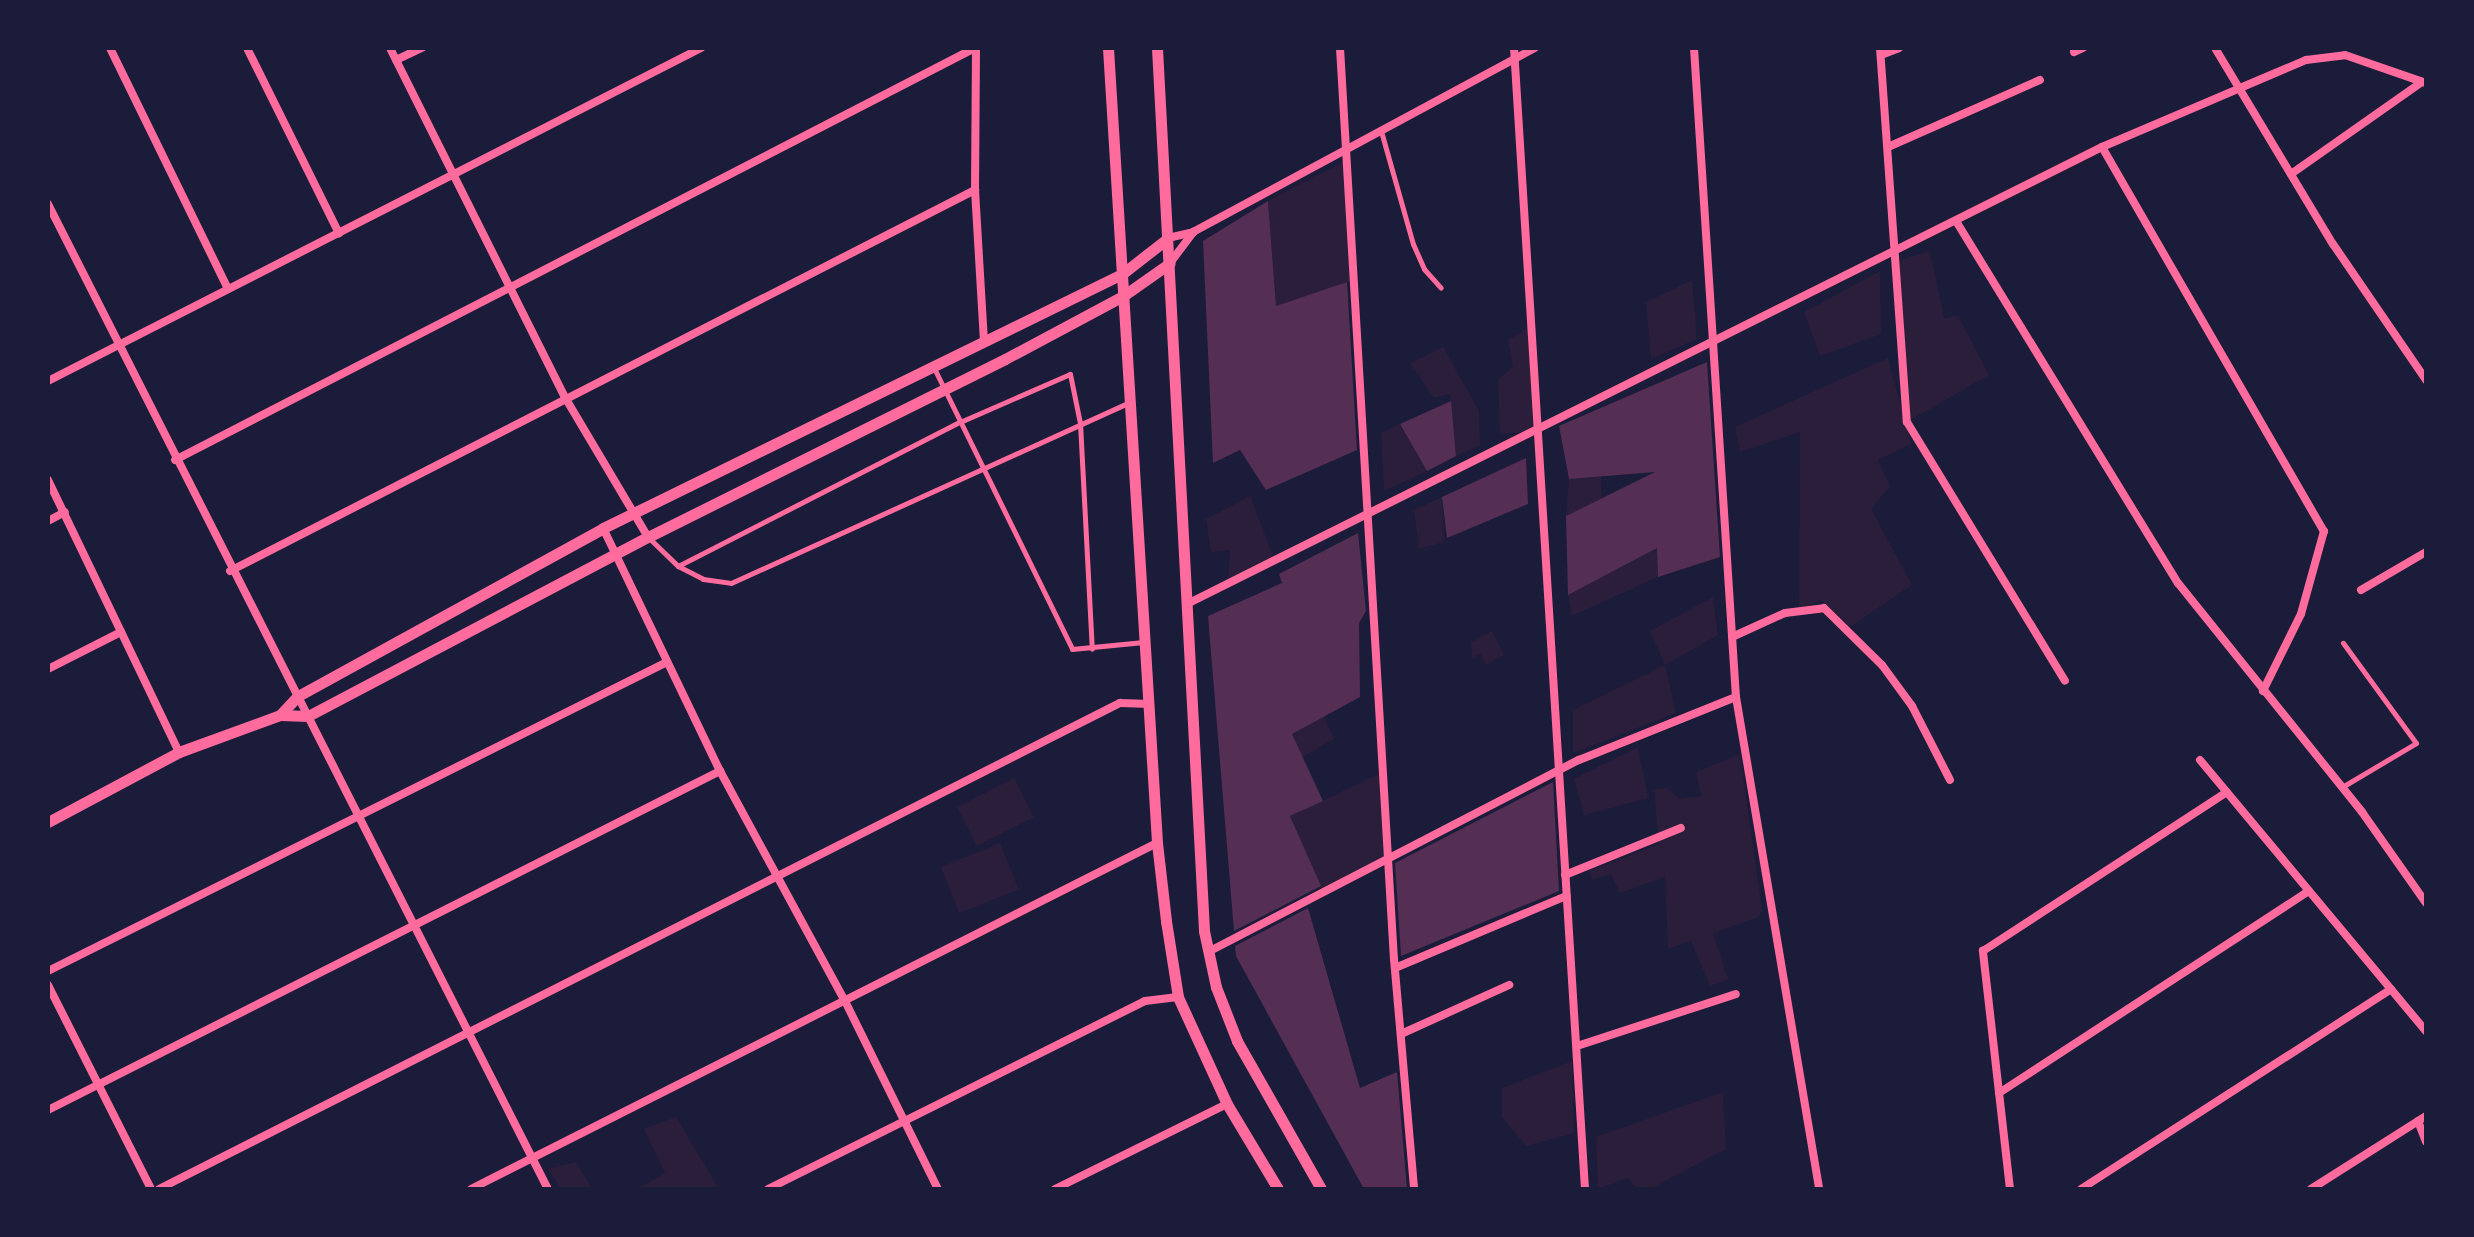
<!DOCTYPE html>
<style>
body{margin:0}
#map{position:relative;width:2474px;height:1237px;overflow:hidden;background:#1b1b3a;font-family:"Public Sans",sans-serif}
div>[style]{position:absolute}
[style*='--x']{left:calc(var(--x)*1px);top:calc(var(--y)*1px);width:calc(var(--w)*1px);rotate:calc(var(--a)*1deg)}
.green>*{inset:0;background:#2a1e3b;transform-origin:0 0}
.building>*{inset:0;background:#542f53}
.service>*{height:5px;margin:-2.5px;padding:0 2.5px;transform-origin:2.5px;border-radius:2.5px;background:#ff6b9d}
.minor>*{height:8px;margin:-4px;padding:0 4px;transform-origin:4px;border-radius:4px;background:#ff6b9d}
.tertiary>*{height:11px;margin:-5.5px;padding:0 5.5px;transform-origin:5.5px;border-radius:5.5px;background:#ff6b9d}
span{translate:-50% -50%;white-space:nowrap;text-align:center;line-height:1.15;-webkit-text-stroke:7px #1b1b3a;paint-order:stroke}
.frame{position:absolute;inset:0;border:50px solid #1b1b3a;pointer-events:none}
</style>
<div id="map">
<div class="green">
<div style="clip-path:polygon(1345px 161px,1352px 281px,1276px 306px,1268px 201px)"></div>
<div style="clip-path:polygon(1930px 251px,1944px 318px,1958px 316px,1989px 375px,1907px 422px,1892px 263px)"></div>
<div style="clip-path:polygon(1880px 271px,1881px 334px,1820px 356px,1804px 312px)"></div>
<div style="clip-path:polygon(1692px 280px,1697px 339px,1651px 359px,1646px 302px)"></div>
<div style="clip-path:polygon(1531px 326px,1537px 431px,1500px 434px,1498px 380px,1513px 367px,1508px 340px)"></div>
<div style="clip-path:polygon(1443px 347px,1479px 411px,1480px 445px,1456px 456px,1450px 394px,1434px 398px,1410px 363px)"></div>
<div style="clip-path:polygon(1888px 358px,1911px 444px,1878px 460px,1890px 486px,1871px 509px,1912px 585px,1850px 627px,1821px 600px,1799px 611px,1800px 432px,1740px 452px,1735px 427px)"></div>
<div style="clip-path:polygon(1400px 424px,1427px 471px,1384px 491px,1381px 433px)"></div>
<div style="clip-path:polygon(1601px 476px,1602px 498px,1566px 516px,1569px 479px)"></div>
<div style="clip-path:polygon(1250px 496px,1275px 561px,1228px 584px,1230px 550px,1211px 552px,1206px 519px)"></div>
<div style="clip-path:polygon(1442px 497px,1444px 542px,1419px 549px,1414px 510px)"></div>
<div style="clip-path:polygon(1657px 548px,1658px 577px,1572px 616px,1568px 595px)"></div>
<div style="clip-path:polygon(1713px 597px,1718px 635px,1665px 665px,1676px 713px,1573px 753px,1573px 710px,1665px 665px,1650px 631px)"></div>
<div style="clip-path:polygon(1492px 631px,1504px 655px,1486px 665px,1480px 653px,1472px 658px,1471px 642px)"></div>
<div style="clip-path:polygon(1324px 716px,1334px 739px,1301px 758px,1292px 734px)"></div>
<div style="clip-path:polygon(1638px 747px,1648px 798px,1584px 815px,1574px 779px)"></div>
<div style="clip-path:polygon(1740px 754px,1762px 908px,1759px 917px,1713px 933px,1728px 979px,1710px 986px,1691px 941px,1668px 949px,1665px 877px,1620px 893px,1611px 875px,1592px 879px,1589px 871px,1659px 844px,1654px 790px,1667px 788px,1679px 799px,1701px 796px,1696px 772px)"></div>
<div style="clip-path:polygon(1383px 772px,1388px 859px,1323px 892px,1290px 816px)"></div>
<div style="left:1014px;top:778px;width:44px;height:64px;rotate:63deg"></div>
<div style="left:1000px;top:843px;width:50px;height:64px;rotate:68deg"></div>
<div style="clip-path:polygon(1572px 1061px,1574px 1133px,1526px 1146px,1502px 1117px,1502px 1088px)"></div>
<div style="clip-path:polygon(1723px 1092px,1726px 1149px,1650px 1189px,1637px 1189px,1628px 1178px,1598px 1189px,1596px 1137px)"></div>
<div style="clip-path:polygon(676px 1117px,719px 1189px,637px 1189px,665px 1173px,644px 1129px)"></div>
<div style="clip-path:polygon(576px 1162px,592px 1189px,561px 1189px,548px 1169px)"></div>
</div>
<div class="building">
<div style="clip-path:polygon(1268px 201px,1276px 306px,1347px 282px,1357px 450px,1266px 490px,1240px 450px,1213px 463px,1203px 241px)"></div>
<div style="clip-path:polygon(1707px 362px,1720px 557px,1658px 577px,1657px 548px,1568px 595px,1566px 516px,1655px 472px,1569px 479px,1559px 426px)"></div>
<div style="clip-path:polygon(1451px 401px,1456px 456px,1427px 471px,1400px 424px)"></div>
<div style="clip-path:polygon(1526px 458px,1528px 504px,1447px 538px,1442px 497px)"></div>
<div style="clip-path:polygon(1358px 533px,1366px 611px,1359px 623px,1360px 697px,1292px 734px,1323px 801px,1290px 816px,1321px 886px,1234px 931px,1208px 616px,1282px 583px,1279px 574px)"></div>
<div style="clip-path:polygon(1553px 782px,1559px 891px,1401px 956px,1395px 863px)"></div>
<div style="clip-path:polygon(1308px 908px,1360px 1088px,1397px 1072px,1407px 1189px,1364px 1189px,1236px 956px,1235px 946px)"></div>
</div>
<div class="service">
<div style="--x:1381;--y:131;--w:117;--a:74.2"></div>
<div style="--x:1413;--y:244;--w:27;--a:66"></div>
<div style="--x:1424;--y:269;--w:25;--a:48"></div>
<div style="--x:934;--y:368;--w:313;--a:63.8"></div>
<div style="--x:1072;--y:649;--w:72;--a:-5.6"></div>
<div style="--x:650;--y:539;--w:39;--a:44"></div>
<div style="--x:678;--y:566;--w:28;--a:27"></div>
<div style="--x:703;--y:579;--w:28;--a:8"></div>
<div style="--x:731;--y:583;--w:436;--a:-24.4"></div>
<div style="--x:678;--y:566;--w:317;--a:-27.1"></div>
<div style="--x:960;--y:422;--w:120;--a:-23.6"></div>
<div style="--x:1070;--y:374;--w:50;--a:78.5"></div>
<div style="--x:1080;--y:423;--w:226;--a:87"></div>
<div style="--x:2342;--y:787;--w:86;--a:-30.7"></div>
<div style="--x:2416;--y:743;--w:124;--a:-126.1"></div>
<div style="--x:1501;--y:1189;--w:23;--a:0"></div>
</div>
<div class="minor">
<div style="--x:110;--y:48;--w:268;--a:63.9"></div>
<div style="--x:247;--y:48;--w:207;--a:63.6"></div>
<div style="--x:390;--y:48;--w:393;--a:63.4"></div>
<div style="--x:566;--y:399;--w:161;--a:59.3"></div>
<div style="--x:976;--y:48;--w:142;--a:90.4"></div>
<div style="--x:975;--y:190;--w:152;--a:86.6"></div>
<div style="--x:1340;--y:48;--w:913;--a:86.61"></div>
<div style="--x:1394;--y:959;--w:231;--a:85"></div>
<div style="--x:1514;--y:48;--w:1143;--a:86.44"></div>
<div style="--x:1694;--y:48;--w:650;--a:86.3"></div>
<div style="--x:1736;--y:697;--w:499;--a:80.4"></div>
<div style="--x:1880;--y:48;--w:375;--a:85.9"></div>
<div style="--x:1907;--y:422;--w:303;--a:58.6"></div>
<div style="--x:2215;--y:48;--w:229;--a:59"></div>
<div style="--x:2333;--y:244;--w:165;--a:55.6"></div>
<div style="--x:2074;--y:52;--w:10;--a:-24"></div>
<div style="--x:1881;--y:55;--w:19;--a:-21"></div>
<div style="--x:396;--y:60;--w:29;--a:-25"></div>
<div style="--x:1888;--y:147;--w:166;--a:-23.8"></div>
<div style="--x:2102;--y:147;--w:444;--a:60"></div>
<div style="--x:2324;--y:531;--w:86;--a:105.5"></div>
<div style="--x:2301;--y:614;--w:86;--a:116.3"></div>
<div style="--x:2291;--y:174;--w:160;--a:-35.1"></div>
<div style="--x:48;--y:204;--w:1105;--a:63.09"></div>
<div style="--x:1956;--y:221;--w:425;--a:58.5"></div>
<div style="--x:2178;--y:583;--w:294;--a:51.2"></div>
<div style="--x:2362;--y:812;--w:111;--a:54.9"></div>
<div style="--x:1168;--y:238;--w:26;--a:-13"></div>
<div style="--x:1193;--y:232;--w:388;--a:-28.3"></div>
<div style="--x:1170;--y:263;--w:39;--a:-53"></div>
<div style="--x:48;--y:381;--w:733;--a:-27.02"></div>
<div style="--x:175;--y:460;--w:900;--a:-27.25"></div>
<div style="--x:48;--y:480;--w:302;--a:64.3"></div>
<div style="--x:48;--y:521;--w:19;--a:-28"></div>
<div style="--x:603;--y:528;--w:270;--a:64.3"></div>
<div style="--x:720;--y:771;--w:262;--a:61.5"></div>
<div style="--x:845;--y:1001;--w:210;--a:63.7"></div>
<div style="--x:230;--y:571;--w:837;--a:-27.09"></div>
<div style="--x:2361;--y:590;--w:75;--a:-30.3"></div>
<div style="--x:1187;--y:604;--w:1023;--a:-26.54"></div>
<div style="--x:2102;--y:147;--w:150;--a:-23.1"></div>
<div style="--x:2240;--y:88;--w:72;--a:-23"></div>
<div style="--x:2306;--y:60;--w:39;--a:-7"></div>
<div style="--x:2345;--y:55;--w:86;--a:19.1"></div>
<div style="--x:1732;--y:637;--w:58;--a:-24.4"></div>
<div style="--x:1785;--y:613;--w:39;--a:-7"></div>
<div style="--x:1824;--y:608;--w:81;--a:44.5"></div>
<div style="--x:1882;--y:665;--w:51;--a:53.8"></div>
<div style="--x:1912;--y:706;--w:83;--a:62.8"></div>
<div style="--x:48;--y:669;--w:82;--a:-26.9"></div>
<div style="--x:2200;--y:760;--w:353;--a:50.2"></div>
<div style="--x:1565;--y:875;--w:125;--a:-22.1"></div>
<div style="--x:1208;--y:952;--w:418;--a:-27.4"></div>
<div style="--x:1579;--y:760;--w:169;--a:-21.9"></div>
<div style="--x:1395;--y:968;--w:186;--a:-22.8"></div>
<div style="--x:48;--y:971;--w:690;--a:-26.53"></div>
<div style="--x:48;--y:985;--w:229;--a:63.2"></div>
<div style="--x:1401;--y:1034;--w:119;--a:-24.4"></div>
<div style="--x:1577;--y:1046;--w:167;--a:-18.1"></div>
<div style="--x:1999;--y:1093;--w:370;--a:-33.1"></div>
<div style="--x:48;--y:1110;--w:753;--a:-26.77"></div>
<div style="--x:2418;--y:1121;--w:22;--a:69"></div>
<div style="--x:159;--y:1189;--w:1077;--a:-26.83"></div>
<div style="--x:1120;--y:703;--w:30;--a:2"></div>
<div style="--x:471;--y:1189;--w:768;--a:-26.77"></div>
<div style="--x:768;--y:1189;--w:421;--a:-26.5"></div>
<div style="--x:1145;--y:1001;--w:33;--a:-7"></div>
<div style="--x:1055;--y:1189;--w:192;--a:-26.3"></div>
<div style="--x:2010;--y:1189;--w:240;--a:-96.5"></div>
<div style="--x:1983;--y:951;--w:291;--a:-33.1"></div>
<div style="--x:2081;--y:1189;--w:369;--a:-32.8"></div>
<div style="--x:2311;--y:1189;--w:136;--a:-32.4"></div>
</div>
<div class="tertiary">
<div style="--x:1108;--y:48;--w:797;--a:86.47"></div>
<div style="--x:1157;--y:843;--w:79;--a:83.4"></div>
<div style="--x:1166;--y:921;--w:77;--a:81"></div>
<div style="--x:1178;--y:997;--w:118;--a:65.4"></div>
<div style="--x:1227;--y:1104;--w:99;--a:59"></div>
<div style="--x:1157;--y:48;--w:884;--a:86.95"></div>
<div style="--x:1204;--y:931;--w:57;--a:77.9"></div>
<div style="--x:1216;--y:987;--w:58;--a:68.7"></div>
<div style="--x:1237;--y:1041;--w:170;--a:60.4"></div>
<div style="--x:280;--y:715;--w:26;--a:-47"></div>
<div style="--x:298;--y:696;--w:348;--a:-28.8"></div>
<div style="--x:603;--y:528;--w:578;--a:-26.08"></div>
<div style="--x:1122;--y:274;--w:58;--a:-38"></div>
<div style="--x:48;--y:822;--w:149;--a:-28.1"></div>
<div style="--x:179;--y:752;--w:108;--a:-20.1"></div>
<div style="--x:280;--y:715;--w:28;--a:2"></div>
<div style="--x:308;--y:716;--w:384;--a:-27.8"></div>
<div style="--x:648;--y:537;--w:399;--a:-26.5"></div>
<div style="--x:1005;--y:359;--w:134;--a:-28.1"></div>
<div style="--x:1123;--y:296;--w:57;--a:-35.1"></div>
</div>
<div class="frame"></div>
</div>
